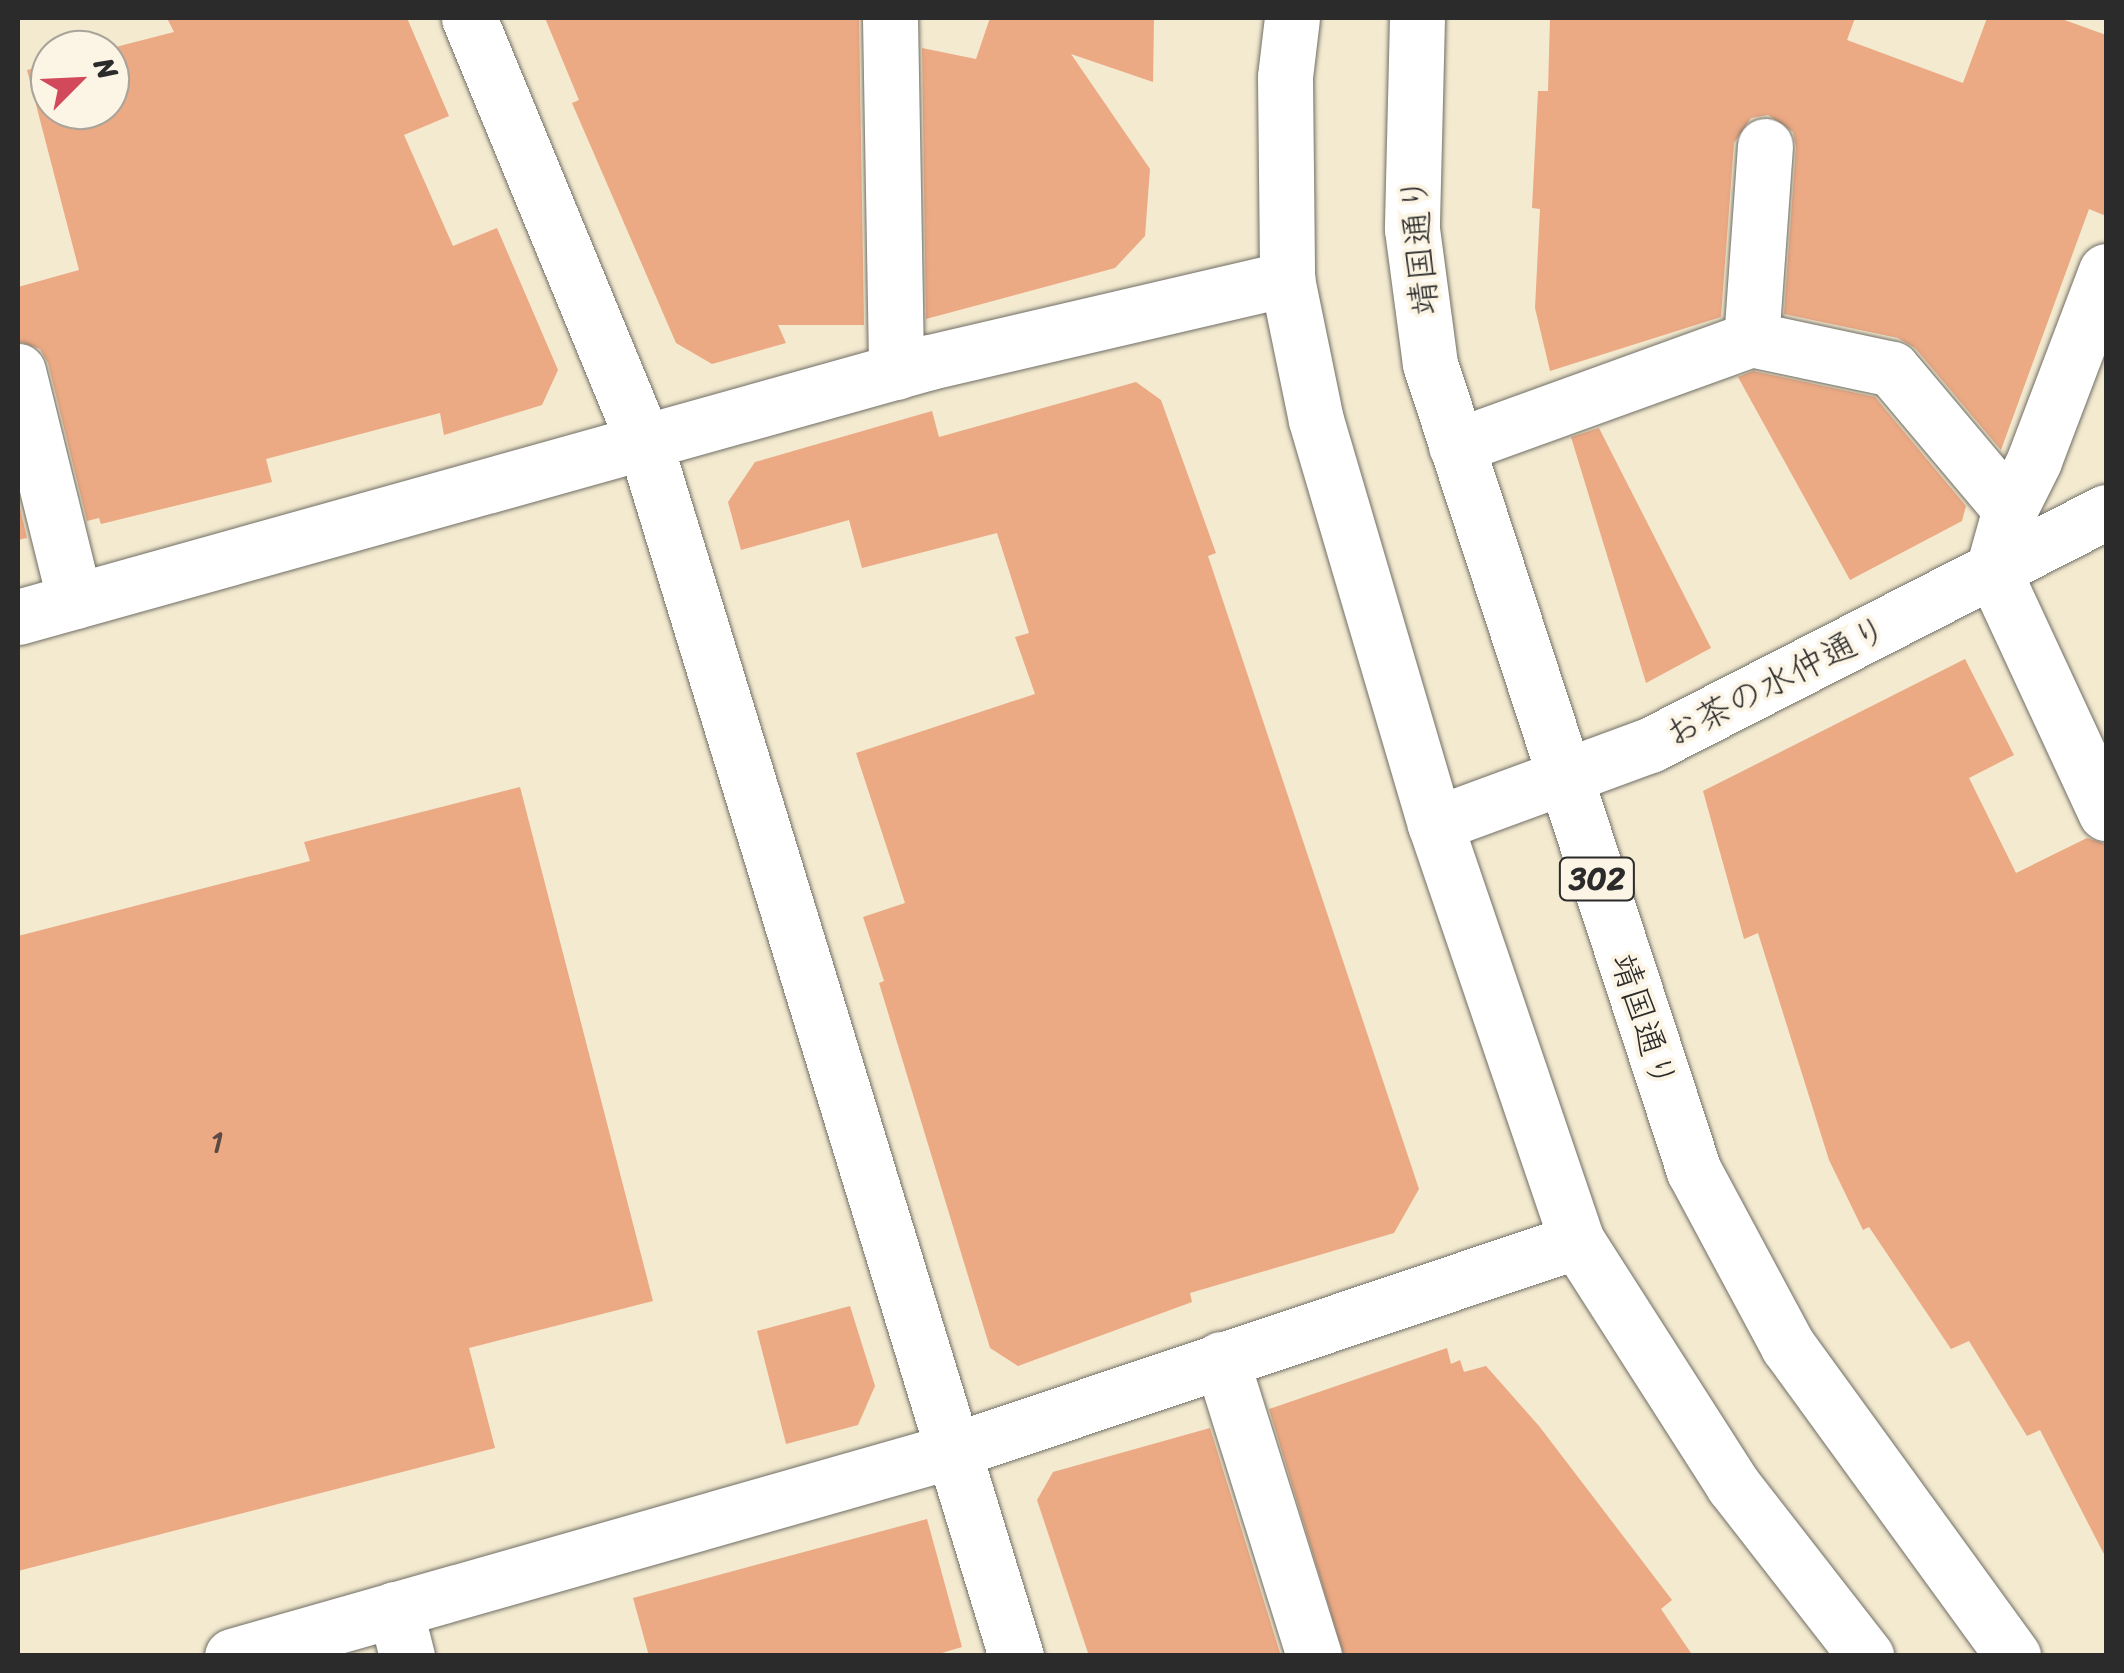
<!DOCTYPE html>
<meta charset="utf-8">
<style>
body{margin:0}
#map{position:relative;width:2124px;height:1673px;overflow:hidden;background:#f3ead0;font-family:Sriracha,"Klee One",sans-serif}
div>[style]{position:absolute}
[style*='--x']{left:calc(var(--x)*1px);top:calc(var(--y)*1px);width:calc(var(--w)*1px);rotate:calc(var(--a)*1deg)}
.building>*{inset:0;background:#eba984}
.roads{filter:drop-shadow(0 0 2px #716e65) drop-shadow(0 0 2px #716e65)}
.street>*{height:55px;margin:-27.5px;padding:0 27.5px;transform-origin:27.5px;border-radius:27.5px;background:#fff}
.primary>*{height:55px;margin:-27.5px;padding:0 27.5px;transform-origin:27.5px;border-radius:27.5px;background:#fff}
span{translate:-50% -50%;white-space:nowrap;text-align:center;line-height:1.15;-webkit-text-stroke:8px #fcf5e5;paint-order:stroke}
.number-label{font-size:30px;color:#5b4a41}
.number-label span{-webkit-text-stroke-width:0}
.shield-label span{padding:2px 8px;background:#fcf5e5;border:2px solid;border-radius:8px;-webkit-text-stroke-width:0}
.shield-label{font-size:32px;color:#2b2b2b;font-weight:700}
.street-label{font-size:35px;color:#2b2b2b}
.frame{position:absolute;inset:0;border:20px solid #2b2b2b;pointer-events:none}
.north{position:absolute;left:30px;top:30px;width:100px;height:100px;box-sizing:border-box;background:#fcf5e5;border:2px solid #a8a49b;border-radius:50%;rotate:66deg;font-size:28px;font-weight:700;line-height:40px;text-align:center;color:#2b2b2b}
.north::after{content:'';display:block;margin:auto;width:35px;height:45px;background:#d1495b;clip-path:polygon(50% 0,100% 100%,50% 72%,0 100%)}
</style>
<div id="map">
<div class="building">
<div style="clip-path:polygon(167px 18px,407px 18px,449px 116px,404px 135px,453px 246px,497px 228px,558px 370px,542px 405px,444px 435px,440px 413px,266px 459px,272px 482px,101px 524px,99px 518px,87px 521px,48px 363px,40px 349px,18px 341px,18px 287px,79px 270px,27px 70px,50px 64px,50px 110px,110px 110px,110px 50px,104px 50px,174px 32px)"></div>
<div style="clip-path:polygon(545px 18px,859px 18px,864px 325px,778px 325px,786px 343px,712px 364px,676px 343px,572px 103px,579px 100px)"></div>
<div style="clip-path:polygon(990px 18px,1154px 18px,1153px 82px,1071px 54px,1150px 169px,1145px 236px,1115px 268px,926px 319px,922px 48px,976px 59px)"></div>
<div style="clip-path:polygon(1550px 18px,1855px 18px,1847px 40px,1963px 83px,1987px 18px,2059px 18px,2106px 35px,2106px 216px,2089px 209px,2001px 450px,1915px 348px,1898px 338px,1784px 314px,1796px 147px,1793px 132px,1768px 115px,1751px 118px,1734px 143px,1721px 317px,1550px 371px,1535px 308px,1540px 209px,1532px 208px,1538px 91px,1548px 91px)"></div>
<div style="clip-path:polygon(1753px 371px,1875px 397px,1966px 506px,1962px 521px,1850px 580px,1738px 377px)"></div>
<div style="clip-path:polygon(1136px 382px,1161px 400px,1216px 553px,1208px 556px,1419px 1189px,1394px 1233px,1190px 1293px,1192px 1302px,1018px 1366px,990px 1348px,879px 983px,884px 981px,863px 917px,905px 903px,856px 753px,1035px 694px,1015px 637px,1029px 633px,997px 533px,862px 568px,849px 520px,741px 550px,728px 502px,755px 462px,932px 411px,939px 437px)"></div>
<div style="clip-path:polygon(1599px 428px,1711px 648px,1646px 683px,1571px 437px)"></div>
<div style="clip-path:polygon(18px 499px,27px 538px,18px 540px)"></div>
<div style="clip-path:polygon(1965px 659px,2014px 755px,1969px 778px,2016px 873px,2087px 838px,2106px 844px,2106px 1558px,2040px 1430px,2027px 1436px,1969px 1341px,1951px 1349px,1869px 1227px,1863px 1230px,1829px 1160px,1758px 933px,1744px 939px,1703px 791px)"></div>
<div style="clip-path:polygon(520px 787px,653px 1301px,469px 1348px,495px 1448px,18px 1571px,18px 936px,310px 861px,304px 842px)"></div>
<div style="clip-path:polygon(850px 1306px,875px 1386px,858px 1425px,786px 1444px,757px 1331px)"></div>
<div style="clip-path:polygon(1447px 1348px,1451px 1364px,1460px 1360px,1464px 1372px,1486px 1366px,1539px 1426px,1672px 1600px,1661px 1609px,1693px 1656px,1344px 1656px,1269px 1409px)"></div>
<div style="clip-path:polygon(1210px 1428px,1281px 1656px,1089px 1656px,1037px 1500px,1053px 1472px)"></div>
<div style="clip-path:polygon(927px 1519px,962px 1647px,932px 1656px,649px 1656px,633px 1598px)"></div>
</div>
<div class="roads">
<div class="street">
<div style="--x:469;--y:18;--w:461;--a:67.6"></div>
<div style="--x:645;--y:444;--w:1268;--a:72.98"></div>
<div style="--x:890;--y:18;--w:354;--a:89"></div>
<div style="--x:1765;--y:146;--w:194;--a:94.1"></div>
<div style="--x:1751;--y:339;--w:144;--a:12"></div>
<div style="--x:1892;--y:369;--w:183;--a:49.9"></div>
<div style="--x:2106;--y:271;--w:203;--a:110.8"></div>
<div style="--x:2034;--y:461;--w:54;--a:116.6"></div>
<div style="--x:2010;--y:509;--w:63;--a:105.6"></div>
<div style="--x:1993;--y:570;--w:268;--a:65.1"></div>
<div style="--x:18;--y:371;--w:237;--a:76.1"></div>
<div style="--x:1456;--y:446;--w:314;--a:-19.9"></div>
<div style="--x:18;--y:617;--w:947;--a:-15.62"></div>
<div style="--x:930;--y:362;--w:367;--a:-13.1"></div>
<div style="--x:1435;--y:824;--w:229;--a:-20.2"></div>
<div style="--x:1650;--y:745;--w:512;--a:-27.07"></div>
<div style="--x:1221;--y:1359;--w:311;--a:72.6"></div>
<div style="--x:395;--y:1609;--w:49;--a:75.7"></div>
<div style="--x:232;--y:1656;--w:752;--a:-15.9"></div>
<div style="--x:955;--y:1450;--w:656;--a:-18.57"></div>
</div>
<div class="primary">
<div style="--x:1292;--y:18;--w:59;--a:96.8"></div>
<div style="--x:1285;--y:77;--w:202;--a:89.4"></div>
<div style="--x:1287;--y:279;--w:144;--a:78.4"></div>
<div style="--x:1316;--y:420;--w:421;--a:73.6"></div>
<div style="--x:1435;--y:824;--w:441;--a:71.2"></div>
<div style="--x:1577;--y:1241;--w:290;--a:57.4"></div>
<div style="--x:1733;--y:1485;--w:217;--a:52.1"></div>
<div style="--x:1417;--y:18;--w:211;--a:91.4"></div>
<div style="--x:1412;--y:229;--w:136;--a:82.4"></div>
<div style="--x:1430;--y:364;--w:849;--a:71.89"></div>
<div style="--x:1694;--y:1171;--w:199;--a:61.8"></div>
<div style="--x:1788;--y:1346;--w:383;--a:54"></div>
</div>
</div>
<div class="number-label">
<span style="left:217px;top:1142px">1</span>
</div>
<div class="shield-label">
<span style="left:1597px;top:879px">302</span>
</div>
<div class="street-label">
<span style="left:1419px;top:246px;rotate:-95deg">靖国通り</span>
<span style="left:1776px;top:681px;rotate:-27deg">お茶の水仲通り</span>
<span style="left:1644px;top:1021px;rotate:72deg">靖国通り</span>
</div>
<div class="frame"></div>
<div class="north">N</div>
</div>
